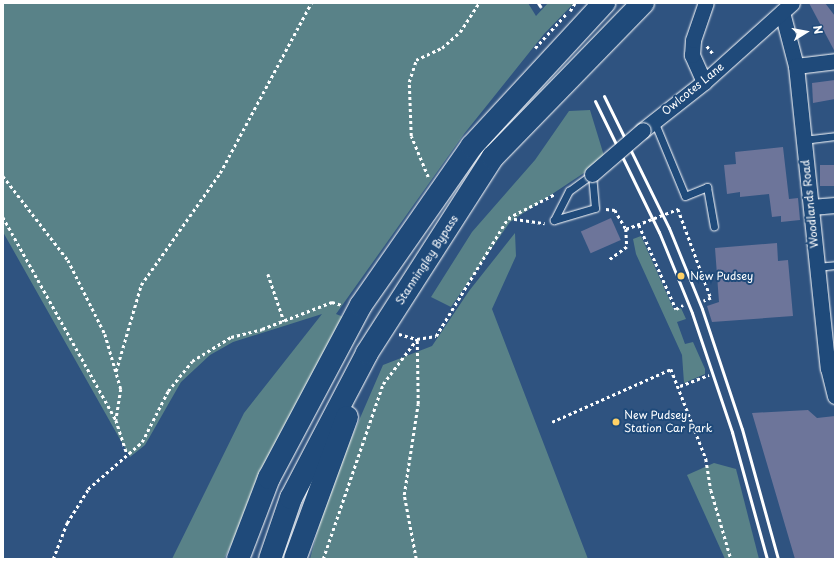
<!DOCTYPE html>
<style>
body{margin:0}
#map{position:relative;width:838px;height:562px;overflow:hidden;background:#2f5380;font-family:"Playpen Sans",sans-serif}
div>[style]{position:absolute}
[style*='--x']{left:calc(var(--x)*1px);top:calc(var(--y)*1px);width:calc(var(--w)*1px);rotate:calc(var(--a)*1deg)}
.green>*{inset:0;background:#598288}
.building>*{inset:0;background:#6d759a;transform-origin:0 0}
.path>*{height:2.5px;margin-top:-1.25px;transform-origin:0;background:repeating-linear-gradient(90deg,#fff 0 3px,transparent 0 6px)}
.roads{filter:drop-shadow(0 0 1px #fff) drop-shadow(0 0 1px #fff)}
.lane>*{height:7px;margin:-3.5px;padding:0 3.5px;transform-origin:3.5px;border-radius:3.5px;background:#1f4a7a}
.street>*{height:15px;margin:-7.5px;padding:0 7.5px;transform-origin:7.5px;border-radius:7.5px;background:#1f4a7a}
.highway>*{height:22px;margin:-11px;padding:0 11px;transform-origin:11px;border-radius:11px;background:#1f4a7a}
.rail>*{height:3px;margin:-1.5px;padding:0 1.5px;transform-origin:1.5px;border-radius:1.5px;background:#fff}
.path-bridge>*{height:2.5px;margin-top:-1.25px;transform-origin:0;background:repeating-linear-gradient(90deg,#fff 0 3px,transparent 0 6px)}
.bridges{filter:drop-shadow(0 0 1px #fff) drop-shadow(0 0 1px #fff)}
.street-bridge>*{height:15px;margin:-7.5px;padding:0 7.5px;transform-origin:7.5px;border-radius:7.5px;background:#1f4a7a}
.dots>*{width:11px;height:11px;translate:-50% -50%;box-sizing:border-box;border:2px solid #1f4a7a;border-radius:50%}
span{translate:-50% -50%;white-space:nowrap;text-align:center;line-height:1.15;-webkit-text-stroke:4px #1f4a7a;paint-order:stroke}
.street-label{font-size:11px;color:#fff}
.poi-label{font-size:11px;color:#fff}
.left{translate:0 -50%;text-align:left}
.frame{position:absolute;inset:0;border:4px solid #fff;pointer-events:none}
.north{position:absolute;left:786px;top:12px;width:40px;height:40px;-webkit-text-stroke:3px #1f4a7a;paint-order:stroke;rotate:79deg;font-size:11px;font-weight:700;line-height:16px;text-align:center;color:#fff}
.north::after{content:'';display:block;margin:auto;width:14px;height:18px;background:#fff;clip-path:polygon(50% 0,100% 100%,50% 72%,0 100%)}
</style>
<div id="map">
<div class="green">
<div style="clip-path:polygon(3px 3px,528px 3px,536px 16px,548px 3px,574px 3px,544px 34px,464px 134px,336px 314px,346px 318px,224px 559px,172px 559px,244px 413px,322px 314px,233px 342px,210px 355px,181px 382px,145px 445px,130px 457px,3px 232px)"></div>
<div style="clip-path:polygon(590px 110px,605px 159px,510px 222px,451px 307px,431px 297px,472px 232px,535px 160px,569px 111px)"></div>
<div style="clip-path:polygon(515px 233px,516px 256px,492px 309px,588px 559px,310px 559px,328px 492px,383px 365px,432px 346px,469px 291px)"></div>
<div style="clip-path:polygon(641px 236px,674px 310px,681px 308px,686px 319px,677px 322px,685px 344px,693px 342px,705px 369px,705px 374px,684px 383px,682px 355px,636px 254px,633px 239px)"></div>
<div style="clip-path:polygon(714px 463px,736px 469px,759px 559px,725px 559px,687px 475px)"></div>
</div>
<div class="building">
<div style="clip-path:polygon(809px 3px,825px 3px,835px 16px,835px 52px)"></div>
<div style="clip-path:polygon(835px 80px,835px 99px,813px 103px,812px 83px)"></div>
<div style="clip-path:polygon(783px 147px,789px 199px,798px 198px,800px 220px,781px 222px,781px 216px,772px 217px,769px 194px,740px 197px,740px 192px,727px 194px,724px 165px,736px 164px,735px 152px)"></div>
<div style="left:835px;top:165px;width:21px;height:15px;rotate:90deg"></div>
<div style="left:611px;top:218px;width:24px;height:33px;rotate:66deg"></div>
<div style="clip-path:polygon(777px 243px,778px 261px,788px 260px,793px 316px,712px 322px,707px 306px,719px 302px,715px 248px)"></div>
<div style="clip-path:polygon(808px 410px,817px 418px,835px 416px,835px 559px,795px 559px,752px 413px)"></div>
</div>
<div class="path">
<div style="--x:570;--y:11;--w:9;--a:-58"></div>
<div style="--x:707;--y:46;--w:11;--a:52"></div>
<div style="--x:535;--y:48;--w:46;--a:-47.6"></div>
<div style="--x:3;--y:176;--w:106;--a:52.3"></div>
<div style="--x:68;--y:260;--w:83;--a:63.4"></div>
<div style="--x:105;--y:334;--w:57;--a:73.8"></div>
<div style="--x:121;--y:389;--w:31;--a:99"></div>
<div style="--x:428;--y:177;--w:44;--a:-112.5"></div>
<div style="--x:411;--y:136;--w:54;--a:-92.1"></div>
<div style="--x:409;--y:82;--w:23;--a:-72"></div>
<div style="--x:416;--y:60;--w:29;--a:-25"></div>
<div style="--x:442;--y:48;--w:24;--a:-42"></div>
<div style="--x:460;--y:32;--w:35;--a:-57"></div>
<div style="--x:606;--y:209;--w:9;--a:6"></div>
<div style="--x:615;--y:210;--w:22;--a:60"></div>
<div style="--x:626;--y:229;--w:18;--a:87"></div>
<div style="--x:627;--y:247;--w:22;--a:144"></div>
<div style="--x:678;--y:209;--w:95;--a:69.7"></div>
<div style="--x:711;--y:298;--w:8;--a:157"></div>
<div style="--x:3;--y:217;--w:232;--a:60.9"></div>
<div style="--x:116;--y:420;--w:35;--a:72"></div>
<div style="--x:508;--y:218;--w:37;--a:8"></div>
<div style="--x:639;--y:225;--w:92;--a:66.2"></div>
<div style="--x:676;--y:309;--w:8;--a:-30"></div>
<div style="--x:268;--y:274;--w:50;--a:71.2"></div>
<div style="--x:399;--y:334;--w:19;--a:16"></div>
<div style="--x:417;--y:339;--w:19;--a:-9"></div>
<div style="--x:436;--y:336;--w:138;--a:-58.6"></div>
<div style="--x:508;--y:218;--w:53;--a:-27.1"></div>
<div style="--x:116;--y:371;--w:90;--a:-73.8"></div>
<div style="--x:141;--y:285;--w:137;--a:-54.8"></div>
<div style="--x:220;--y:173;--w:193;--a:-61.8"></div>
<div style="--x:680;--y:386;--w:31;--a:-21"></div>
<div style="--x:552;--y:422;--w:130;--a:-24"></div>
<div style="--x:671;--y:369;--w:97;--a:68.7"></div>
<div style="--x:706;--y:459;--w:31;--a:81"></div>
<div style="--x:711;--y:490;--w:72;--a:73.8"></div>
<div style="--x:53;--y:559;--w:39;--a:-69"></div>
<div style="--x:67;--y:523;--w:40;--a:-58"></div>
<div style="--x:88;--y:489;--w:72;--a:-41"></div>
<div style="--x:142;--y:442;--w:57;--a:-63"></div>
<div style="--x:168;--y:391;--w:38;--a:-51"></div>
<div style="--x:192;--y:361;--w:46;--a:-31.6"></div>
<div style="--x:231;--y:337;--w:32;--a:-14"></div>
<div style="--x:262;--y:329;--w:75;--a:-21.1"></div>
<div style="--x:332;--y:302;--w:10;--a:17"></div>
<div style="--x:323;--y:559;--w:185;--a:-71.1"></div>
<div style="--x:383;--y:384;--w:56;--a:-52.9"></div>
<div style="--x:416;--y:559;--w:65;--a:-100.6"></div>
<div style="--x:404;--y:495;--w:92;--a:-81.3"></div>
<div style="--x:418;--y:404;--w:64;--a:-90.9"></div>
</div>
<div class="roads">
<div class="lane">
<div style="--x:654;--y:121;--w:81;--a:67.5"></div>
<div style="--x:685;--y:196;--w:24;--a:-22"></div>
<div style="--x:707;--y:187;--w:40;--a:80"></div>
<div style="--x:803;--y:140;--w:32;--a:-7"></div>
<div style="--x:592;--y:174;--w:34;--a:85"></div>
<div style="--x:595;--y:208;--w:43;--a:163.7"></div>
<div style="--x:554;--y:220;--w:33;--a:-63"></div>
<div style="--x:569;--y:191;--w:29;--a:-36"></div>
<div style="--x:817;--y:267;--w:18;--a:-6"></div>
</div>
<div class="street">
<div style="--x:782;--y:12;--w:56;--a:75.5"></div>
<div style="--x:796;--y:66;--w:304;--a:84"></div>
<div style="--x:828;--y:368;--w:29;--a:76"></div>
<div style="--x:796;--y:66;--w:39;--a:-7"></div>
<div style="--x:704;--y:82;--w:30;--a:-114"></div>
<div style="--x:692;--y:55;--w:15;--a:-86"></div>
<div style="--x:693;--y:40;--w:39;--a:-71"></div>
<div style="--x:643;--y:130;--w:78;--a:-38.2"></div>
<div style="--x:704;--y:82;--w:118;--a:-41.9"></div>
<div style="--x:811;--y:207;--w:24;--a:-5"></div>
</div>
<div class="highway">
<div style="--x:238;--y:559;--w:87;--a:-69.1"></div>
<div style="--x:269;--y:478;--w:196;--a:-62"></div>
<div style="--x:361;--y:305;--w:194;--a:-55.1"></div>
<div style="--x:472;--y:146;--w:195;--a:-47.3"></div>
<div style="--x:270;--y:559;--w:65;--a:-71"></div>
<div style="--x:291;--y:498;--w:164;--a:-62.3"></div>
<div style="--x:367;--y:353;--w:233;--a:-57.3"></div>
<div style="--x:493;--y:157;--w:215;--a:-45.8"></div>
<div style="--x:295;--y:559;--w:151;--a:-69.9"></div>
</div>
</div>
<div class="rail">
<div style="--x:538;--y:3;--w:4;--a:56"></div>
<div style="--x:604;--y:96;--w:147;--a:63.8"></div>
<div style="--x:669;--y:228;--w:87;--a:67.8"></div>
<div style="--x:702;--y:309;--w:126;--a:71.6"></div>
<div style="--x:742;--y:429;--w:135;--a:74.5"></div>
<div style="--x:595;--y:101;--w:146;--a:64"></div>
<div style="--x:659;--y:232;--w:87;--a:67.8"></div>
<div style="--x:692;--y:313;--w:126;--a:71.4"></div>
<div style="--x:732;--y:432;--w:132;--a:74.6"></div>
</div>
<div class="path-bridge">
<div style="--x:626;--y:229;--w:56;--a:-21"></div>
</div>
<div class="bridges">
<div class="street-bridge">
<div style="--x:592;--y:174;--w:67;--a:-40.8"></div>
</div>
</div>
<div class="dots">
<div style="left:681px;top:276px;background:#ffd166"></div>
<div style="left:616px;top:422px;background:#ffd166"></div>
</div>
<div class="street-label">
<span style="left:693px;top:89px;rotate:-39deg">Owlcotes Lane</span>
<span style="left:810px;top:204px;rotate:-96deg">Woodlands Road</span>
<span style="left:427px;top:260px;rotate:-57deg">Stanningley Bypass</span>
</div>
<div class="poi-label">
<span class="left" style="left:690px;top:276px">New Pudsey</span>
<span class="left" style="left:624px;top:422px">New Pudsey<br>Station Car Park</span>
</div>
<div class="frame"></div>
<div class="north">N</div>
</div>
